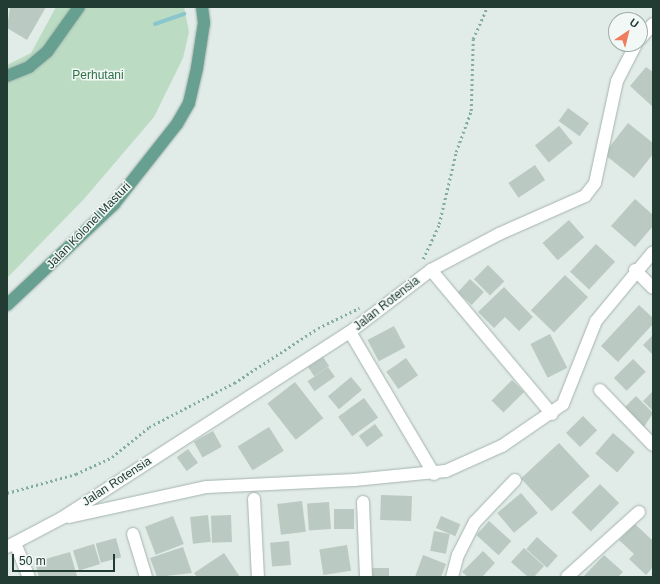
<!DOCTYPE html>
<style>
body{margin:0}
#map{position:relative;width:660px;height:584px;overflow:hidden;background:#e1ebe7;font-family:Helvetica,sans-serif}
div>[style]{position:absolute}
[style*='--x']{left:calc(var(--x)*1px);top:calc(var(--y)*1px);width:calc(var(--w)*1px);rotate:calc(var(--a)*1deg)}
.green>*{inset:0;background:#bbdcc3}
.stream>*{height:4px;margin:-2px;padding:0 2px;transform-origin:2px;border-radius:2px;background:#8bc6cf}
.building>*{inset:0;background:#bac9c2;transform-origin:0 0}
.path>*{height:2.5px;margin-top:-1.25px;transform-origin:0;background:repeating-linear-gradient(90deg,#83ae9f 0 2px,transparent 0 5px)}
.roads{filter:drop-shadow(0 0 1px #a4b3ae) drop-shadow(0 0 1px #a4b3ae)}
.minor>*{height:12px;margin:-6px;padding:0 6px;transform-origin:6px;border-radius:6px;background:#fff}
.primary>*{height:12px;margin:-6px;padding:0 6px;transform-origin:6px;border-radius:6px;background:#67a090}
span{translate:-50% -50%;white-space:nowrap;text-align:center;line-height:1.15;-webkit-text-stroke:3px #f2f8f5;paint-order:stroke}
.park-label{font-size:12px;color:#2d7146}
.street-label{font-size:12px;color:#223c34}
.frame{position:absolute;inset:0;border:8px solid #223c34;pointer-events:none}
.north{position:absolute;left:608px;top:12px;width:40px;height:40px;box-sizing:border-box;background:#f2f8f5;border:1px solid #9fada8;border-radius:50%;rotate:35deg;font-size:11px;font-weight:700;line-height:16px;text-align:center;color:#223c34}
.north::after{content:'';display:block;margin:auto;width:14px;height:18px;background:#ee7c5d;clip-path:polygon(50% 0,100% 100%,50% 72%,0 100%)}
.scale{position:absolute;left:12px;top:554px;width:103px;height:18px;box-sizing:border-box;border:2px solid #223c34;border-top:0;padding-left:5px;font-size:12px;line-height:14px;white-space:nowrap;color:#223c34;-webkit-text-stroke:3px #f2f8f5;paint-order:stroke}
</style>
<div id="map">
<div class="green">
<div style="clip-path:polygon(56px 7px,184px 7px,189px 32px,183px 58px,154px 117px,84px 199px,7px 278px,7px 65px,31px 53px)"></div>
</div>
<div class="stream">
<div style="--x:155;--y:24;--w:31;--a:-19"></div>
</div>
<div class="building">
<div style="clip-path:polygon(10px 7px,46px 7px,27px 40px,7px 28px)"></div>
<div style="clip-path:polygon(646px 67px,653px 72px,653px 107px,630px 86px)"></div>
<div style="left:568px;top:108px;width:26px;height:16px;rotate:36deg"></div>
<div style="clip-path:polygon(628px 123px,653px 143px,653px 154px,634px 178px,604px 154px)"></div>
<div style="left:559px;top:126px;width:22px;height:31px;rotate:51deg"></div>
<div style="left:535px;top:165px;width:18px;height:32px;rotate:56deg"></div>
<div style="clip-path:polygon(635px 199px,653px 215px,653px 226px,635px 247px,611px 226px)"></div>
<div style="left:569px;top:220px;width:23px;height:35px;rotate:49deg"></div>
<div style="left:596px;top:244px;width:26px;height:38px;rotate:43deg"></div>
<div style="left:488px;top:265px;width:23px;height:20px;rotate:45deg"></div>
<div style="left:565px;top:275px;width:32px;height:49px;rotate:44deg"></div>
<div style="left:470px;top:279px;width:19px;height:18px;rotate:43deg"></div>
<div style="clip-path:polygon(504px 287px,533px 317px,519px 331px,505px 317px,494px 328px,478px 312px)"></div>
<div style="clip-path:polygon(639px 305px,653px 318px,653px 324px,618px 362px,601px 346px)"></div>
<div style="left:394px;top:326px;width:24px;height:30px;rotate:62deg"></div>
<div style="left:550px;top:334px;width:38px;height:22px;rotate:63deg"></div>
<div style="clip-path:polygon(653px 335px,653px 355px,643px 345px)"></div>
<div style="left:323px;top:357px;width:11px;height:18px;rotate:56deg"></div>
<div style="left:406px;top:358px;width:21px;height:24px;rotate:55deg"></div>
<div style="left:633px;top:359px;width:18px;height:27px;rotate:45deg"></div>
<div style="left:328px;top:367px;width:12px;height:25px;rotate:55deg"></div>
<div style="left:351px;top:377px;width:17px;height:30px;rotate:50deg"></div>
<div style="left:512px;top:380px;width:17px;height:29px;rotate:45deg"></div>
<div style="left:295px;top:382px;width:46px;height:35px;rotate:52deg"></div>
<div style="clip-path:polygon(653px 391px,653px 411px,643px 401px)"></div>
<div style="clip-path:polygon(636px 396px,653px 413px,644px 427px,625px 407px)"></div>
<div style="left:364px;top:398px;width:24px;height:32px;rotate:54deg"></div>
<div style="left:583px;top:416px;width:20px;height:24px;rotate:45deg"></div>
<div style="left:375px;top:424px;width:14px;height:20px;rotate:54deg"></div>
<div style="left:269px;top:427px;width:28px;height:37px;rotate:58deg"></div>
<div style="left:213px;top:431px;width:18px;height:22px;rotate:61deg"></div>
<div style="left:613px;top:433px;width:29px;height:27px;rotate:41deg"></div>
<div style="left:559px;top:443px;width:45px;height:52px;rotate:47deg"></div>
<div style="left:188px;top:449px;width:17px;height:14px;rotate:54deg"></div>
<div style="left:600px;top:484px;width:27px;height:40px;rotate:45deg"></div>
<div style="left:521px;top:493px;width:26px;height:31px;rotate:50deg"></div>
<div style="left:381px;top:495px;width:31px;height:25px;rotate:2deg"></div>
<div style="left:302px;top:501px;width:31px;height:25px;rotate:83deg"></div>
<div style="left:329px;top:502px;width:27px;height:22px;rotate:86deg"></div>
<div style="left:334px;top:509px;width:20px;height:20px"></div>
<div style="left:208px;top:515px;width:27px;height:18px;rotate:84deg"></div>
<div style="left:231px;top:515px;width:27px;height:20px;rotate:88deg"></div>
<div style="left:173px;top:516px;width:30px;height:30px;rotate:69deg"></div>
<div style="left:441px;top:516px;width:21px;height:13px;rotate:23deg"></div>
<div style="left:489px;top:521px;width:30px;height:19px;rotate:42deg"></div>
<div style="clip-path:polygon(635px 524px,653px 541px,653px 567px,646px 575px,629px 559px,634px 554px,619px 540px)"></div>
<div style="left:434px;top:531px;width:16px;height:20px;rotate:11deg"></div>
<div style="left:537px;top:537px;width:28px;height:16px;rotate:42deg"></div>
<div style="left:116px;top:538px;width:20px;height:21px;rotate:75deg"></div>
<div style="left:289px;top:541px;width:24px;height:19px;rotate:85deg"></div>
<div style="left:94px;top:544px;width:21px;height:22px;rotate:73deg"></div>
<div style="left:347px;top:545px;width:26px;height:28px;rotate:81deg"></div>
<div style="clip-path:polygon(183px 547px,192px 573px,157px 577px,150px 558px)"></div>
<div style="clip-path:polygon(524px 548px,544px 566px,534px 577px,528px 577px,511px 562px)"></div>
<div style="clip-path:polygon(483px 551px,495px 563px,482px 577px,468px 577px,462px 572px)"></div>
<div style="clip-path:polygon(70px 552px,77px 576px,39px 577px,35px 562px)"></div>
<div style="clip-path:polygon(224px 553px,240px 577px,197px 577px,194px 573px)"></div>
<div style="clip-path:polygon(423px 555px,446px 564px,441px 577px,415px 577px)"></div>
<div style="clip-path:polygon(604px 555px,623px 572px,618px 577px,583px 577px)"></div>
<div style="left:370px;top:568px;width:19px;height:9px"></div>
</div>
<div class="path">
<div style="--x:423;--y:259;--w:38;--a:-65"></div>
<div style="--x:439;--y:224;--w:74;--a:-76.7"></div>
<div style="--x:456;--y:152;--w:44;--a:-69.9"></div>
<div style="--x:471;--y:111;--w:72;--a:-88.4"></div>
<div style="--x:473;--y:39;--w:35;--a:-66"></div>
<div style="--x:7;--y:493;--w:72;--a:-15.4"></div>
<div style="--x:76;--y:474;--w:40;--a:-25"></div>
<div style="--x:112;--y:457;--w:48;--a:-39"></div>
<div style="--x:149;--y:427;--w:96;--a:-27.4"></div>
<div style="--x:234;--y:383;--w:100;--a:-33.2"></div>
<div style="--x:318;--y:328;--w:46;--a:-26"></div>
</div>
<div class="roads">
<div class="minor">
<div style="--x:640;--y:39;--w:20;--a:-49"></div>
<div style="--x:431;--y:270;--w:188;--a:50"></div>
<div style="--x:635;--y:270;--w:25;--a:45"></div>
<div style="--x:350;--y:332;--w:165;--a:59.4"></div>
<div style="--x:600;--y:390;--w:76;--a:46.1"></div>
<div style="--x:254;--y:499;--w:78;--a:87.1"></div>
<div style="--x:363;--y:502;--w:75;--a:87.7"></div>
<div style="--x:69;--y:517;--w:141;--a:-12.3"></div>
<div style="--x:207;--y:487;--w:147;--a:-2.7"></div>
<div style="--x:354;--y:480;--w:92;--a:-5.6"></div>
<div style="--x:446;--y:471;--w:61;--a:-24.1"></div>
<div style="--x:502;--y:446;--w:74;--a:-34.5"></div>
<div style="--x:563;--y:404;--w:89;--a:-68.3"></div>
<div style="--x:596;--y:321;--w:89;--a:-50.4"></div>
<div style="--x:133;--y:534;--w:45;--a:73.2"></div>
<div style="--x:15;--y:543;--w:37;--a:68"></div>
<div style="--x:7;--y:547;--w:62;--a:-27.8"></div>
<div style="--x:62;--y:518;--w:343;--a:-32.9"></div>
<div style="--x:350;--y:332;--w:102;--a:-37.4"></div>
<div style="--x:431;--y:270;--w:77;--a:-27.9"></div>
<div style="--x:499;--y:234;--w:94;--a:-23.8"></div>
<div style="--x:585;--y:196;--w:16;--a:-52"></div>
<div style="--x:595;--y:183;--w:104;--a:-77.8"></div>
<div style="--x:617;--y:81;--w:42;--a:-62.8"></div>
<div style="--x:452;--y:577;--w:23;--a:-75"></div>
<div style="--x:458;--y:555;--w:37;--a:-63"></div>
<div style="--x:475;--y:522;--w:58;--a:-46.4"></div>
<div style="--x:567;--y:577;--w:97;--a:-42.1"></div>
</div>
<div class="primary">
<div style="--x:7;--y:76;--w:24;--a:-22"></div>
<div style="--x:29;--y:67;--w:23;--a:-40"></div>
<div style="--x:47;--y:52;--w:55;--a:-54.6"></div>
<div style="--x:7;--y:305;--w:147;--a:-43.3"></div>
<div style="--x:114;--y:204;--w:102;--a:-51.8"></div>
<div style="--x:177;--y:124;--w:24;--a:-60"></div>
<div style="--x:189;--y:103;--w:36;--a:-77"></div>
<div style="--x:197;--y:68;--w:46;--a:-81.2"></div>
<div style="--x:204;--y:23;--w:16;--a:-97"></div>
</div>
</div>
<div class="park-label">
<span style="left:98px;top:76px">Perhutani</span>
</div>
<div class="street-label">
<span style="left:89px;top:226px;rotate:-46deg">Jalan Kolonel Masturi</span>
<span style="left:387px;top:304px;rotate:-38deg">Jalan Rotensia</span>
<span style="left:117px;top:482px;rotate:-33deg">Jalan Rotensia</span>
</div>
<div class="frame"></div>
<div class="north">U</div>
<div class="scale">50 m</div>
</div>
